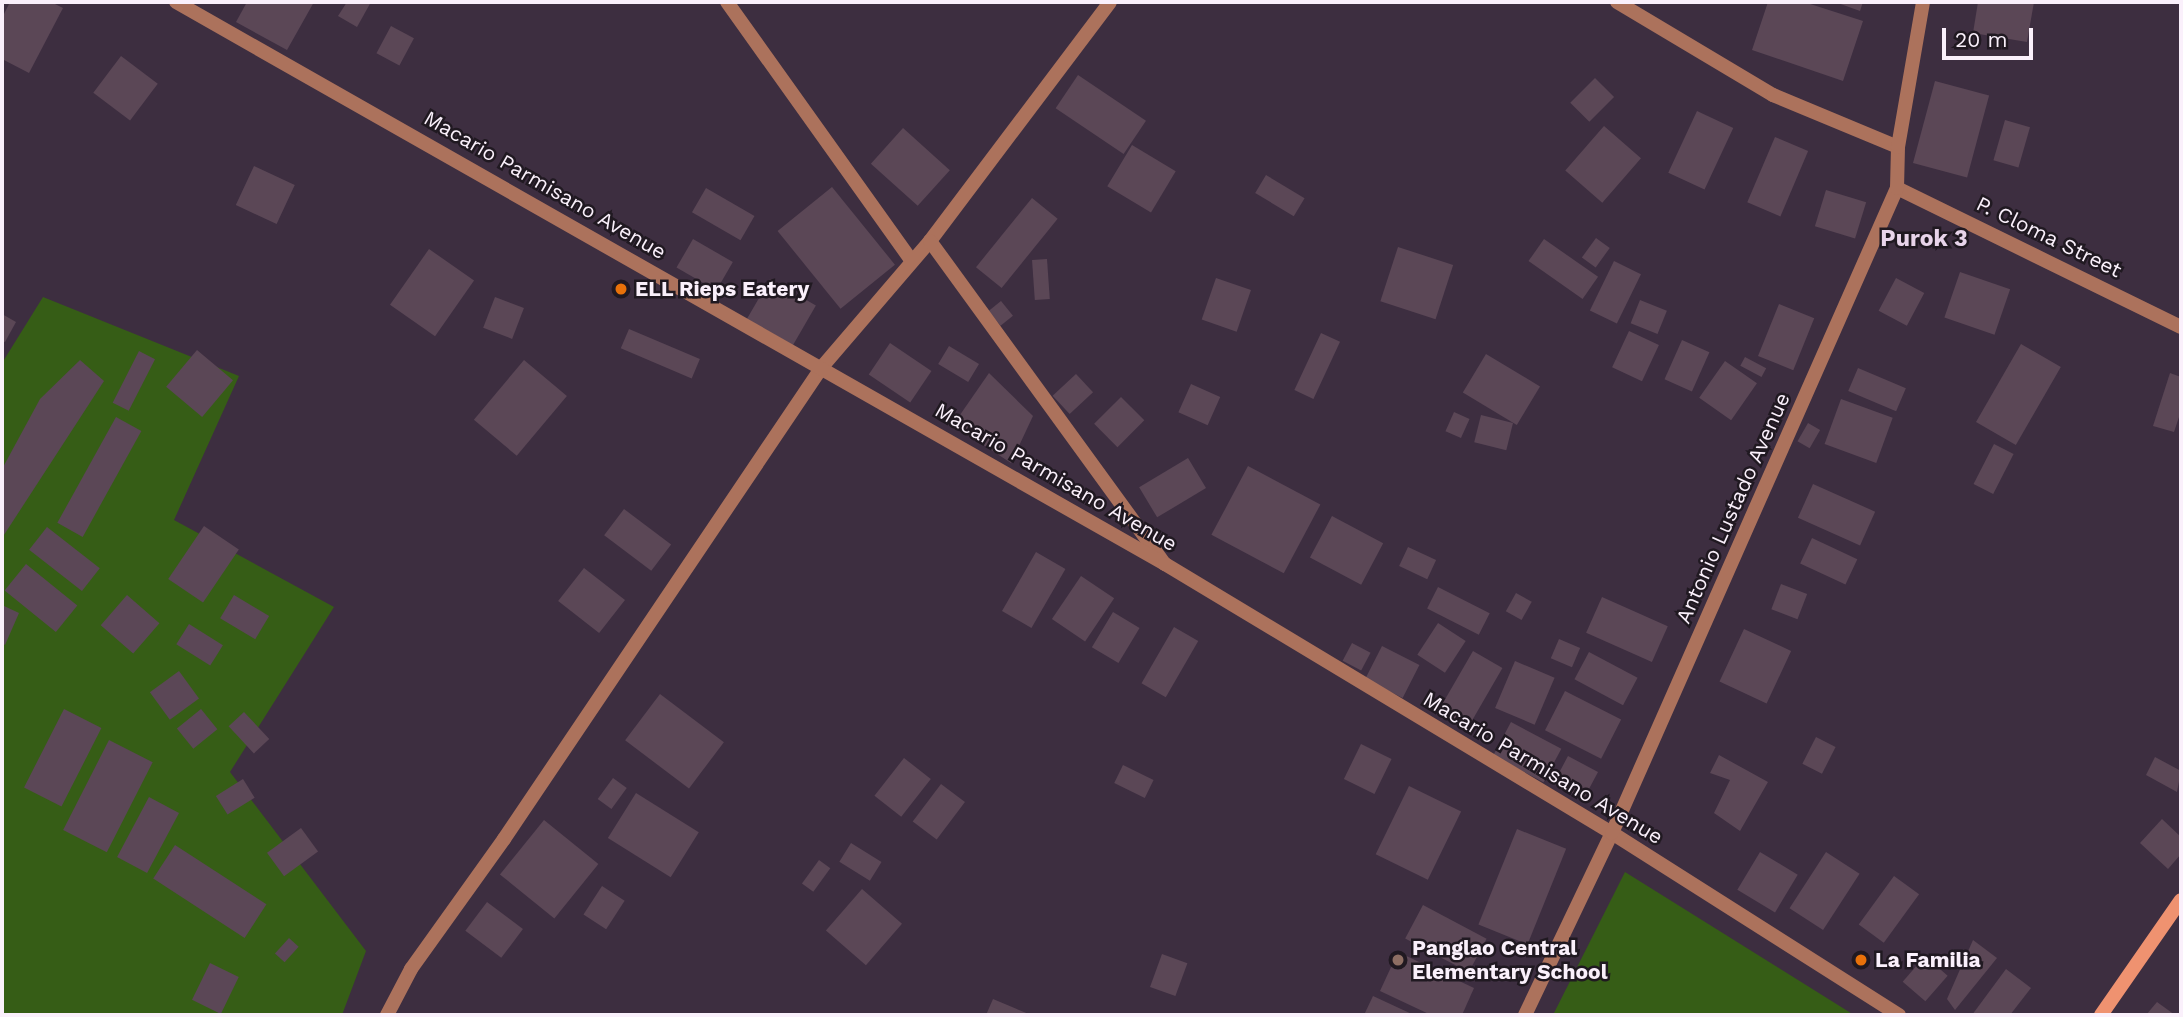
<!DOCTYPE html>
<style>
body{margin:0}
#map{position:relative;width:2183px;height:1017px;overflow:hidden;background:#3d2e40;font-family:"Work Sans",sans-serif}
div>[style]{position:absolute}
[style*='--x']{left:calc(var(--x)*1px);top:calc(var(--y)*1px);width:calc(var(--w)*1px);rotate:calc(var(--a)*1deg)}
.green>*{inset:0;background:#365d16}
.building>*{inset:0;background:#5b4756;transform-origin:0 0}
.minor>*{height:14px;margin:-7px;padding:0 7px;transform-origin:7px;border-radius:7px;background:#ac725c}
.tertiary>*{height:14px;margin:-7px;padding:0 7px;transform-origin:7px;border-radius:7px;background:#ac725c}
.secondary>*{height:14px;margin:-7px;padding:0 7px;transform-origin:7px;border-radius:7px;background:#ef9270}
.dots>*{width:19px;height:19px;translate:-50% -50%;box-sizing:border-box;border:4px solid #201921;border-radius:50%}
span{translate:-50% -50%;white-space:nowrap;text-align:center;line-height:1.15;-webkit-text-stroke:5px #201921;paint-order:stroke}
.street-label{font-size:21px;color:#faf0fb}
.poi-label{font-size:21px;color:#faf0fb;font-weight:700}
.left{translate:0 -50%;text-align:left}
.neighbourhood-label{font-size:23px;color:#e8d4ea;font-weight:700}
.frame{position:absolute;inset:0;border:4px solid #faf0fb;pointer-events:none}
.scale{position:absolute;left:1942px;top:28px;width:91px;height:32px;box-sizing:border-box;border:4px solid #faf0fb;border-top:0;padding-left:9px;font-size:21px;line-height:24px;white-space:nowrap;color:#faf0fb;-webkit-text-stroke:5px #201921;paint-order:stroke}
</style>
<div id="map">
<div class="green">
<div style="clip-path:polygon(43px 297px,239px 376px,174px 520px,334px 607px,230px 772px,366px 951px,342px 1015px,2px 1015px,2px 363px)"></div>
<div style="clip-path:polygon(1625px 872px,1854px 1015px,1553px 1015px)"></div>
</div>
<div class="building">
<div style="clip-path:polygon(10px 2px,51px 2px,63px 8px,29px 73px,2px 59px,2px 18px)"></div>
<div style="clip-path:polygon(247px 2px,314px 2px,287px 50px,236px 22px)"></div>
<div style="clip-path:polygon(347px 2px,371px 2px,357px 27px,338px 16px)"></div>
<div style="clip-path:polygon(1768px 2px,1804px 2px,1863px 21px,1843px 81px,1752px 50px)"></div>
<div style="clip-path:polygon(1835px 2px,1863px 2px,1860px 11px)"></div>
<div style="clip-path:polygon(1978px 2px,2034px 2px,2027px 42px,1973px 33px)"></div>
<div style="left:391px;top:26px;width:26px;height:31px;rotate:28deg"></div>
<div style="left:121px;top:56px;width:46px;height:46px;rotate:37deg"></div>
<div style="left:1078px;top:75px;width:82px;height:40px;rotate:34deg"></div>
<div style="left:1595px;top:78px;width:27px;height:35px;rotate:45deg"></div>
<div style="left:1935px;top:81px;width:56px;height:85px;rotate:15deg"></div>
<div style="left:1697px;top:111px;width:40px;height:68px;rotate:25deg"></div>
<div style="left:2005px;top:120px;width:26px;height:42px;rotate:16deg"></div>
<div style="left:1604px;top:126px;width:49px;height:59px;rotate:41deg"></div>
<div style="left:903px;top:128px;width:63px;height:48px;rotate:42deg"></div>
<div style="left:1775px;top:137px;width:36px;height:71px;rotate:23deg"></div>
<div style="left:1132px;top:145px;width:51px;height:48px;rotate:31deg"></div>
<div style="left:254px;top:166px;width:45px;height:43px;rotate:25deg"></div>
<div style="left:1266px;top:175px;width:45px;height:21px;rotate:31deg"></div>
<div style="left:832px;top:187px;width:100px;height:70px;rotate:51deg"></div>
<div style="left:706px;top:188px;width:56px;height:28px;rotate:30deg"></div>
<div style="left:1826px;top:190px;width:42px;height:38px;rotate:17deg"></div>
<div style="left:1032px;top:198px;width:33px;height:89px;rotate:39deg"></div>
<div style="left:1596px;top:238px;width:17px;height:24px;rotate:36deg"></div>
<div style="left:693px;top:239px;width:46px;height:33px;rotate:30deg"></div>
<div style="left:1544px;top:239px;width:66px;height:27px;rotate:35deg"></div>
<div style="left:1398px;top:247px;width:58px;height:57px;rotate:18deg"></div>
<div style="left:429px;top:249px;width:55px;height:68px;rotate:35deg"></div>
<div style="left:1047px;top:259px;width:40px;height:15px;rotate:86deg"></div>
<div style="left:1614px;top:261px;width:30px;height:55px;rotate:26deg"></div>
<div style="left:1960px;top:272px;width:53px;height:48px;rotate:19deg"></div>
<div style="left:1216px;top:278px;width:37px;height:44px;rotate:19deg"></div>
<div style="left:1896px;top:278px;width:32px;height:37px;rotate:28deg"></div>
<div style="left:770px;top:279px;width:53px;height:46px;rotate:30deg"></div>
<div style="left:495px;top:297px;width:31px;height:33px;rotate:21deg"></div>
<div style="left:1640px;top:300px;width:29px;height:25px;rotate:22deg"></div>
<div style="left:1001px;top:301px;width:19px;height:16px;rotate:51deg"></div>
<div style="left:1779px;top:304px;width:38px;height:56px;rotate:22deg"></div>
<div style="clip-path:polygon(2px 314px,16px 322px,5px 342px,2px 341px)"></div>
<div style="left:629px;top:329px;width:77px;height:21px;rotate:23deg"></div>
<div style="left:1629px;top:331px;width:33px;height:40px;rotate:25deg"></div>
<div style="left:1321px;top:333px;width:21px;height:63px;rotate:25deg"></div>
<div style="left:1682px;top:340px;width:30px;height:43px;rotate:24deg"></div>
<div style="left:890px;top:343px;width:50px;height:38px;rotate:34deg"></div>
<div style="left:2021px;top:344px;width:46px;height:90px;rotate:30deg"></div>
<div style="left:949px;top:346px;width:35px;height:21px;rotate:31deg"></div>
<div style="left:197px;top:350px;width:47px;height:48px;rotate:40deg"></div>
<div style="left:139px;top:351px;width:18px;height:58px;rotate:27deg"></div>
<div style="left:1486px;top:354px;width:63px;height:45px;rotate:31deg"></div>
<div style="left:1745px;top:357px;width:24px;height:10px;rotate:28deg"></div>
<div style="clip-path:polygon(80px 360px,104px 381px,2px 538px,2px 469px,40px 399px)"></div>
<div style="left:524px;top:360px;width:56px;height:78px;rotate:40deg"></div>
<div style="left:1725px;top:361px;width:39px;height:45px;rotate:35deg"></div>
<div style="left:1858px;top:368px;width:52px;height:25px;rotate:23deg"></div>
<div style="clip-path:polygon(989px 373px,1033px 416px,1011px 463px,953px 425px)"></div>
<div style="clip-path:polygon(2170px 373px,2181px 377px,2181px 411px,2174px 432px,2153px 426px)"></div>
<div style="left:1076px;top:374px;width:25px;height:32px;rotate:47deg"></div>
<div style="left:1191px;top:384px;width:32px;height:31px;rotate:24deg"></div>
<div style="left:1121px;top:397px;width:33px;height:38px;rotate:45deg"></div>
<div style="left:1841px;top:399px;width:55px;height:48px;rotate:20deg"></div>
<div style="left:1454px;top:412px;width:17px;height:21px;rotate:24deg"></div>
<div style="left:1481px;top:415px;width:33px;height:28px;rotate:14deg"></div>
<div style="left:116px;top:417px;width:29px;height:121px;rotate:29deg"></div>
<div style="left:1808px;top:423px;width:14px;height:21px;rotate:30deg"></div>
<div style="left:1994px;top:444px;width:22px;height:45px;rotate:27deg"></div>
<div style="left:1188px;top:458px;width:35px;height:57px;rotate:59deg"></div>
<div style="left:1248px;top:466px;width:82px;height:78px;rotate:28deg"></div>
<div style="left:1813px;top:484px;width:68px;height:37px;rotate:24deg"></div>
<div style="left:624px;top:509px;width:59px;height:33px;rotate:37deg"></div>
<div style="left:1332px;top:516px;width:58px;height:47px;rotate:28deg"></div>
<div style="left:204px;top:526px;width:42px;height:64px;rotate:34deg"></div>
<div style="left:47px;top:527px;width:67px;height:29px;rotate:38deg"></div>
<div style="left:1812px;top:538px;width:50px;height:28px;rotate:25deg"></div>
<div style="left:1408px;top:547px;width:31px;height:21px;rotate:25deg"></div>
<div style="left:1036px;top:552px;width:34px;height:68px;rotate:30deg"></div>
<div style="left:26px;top:564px;width:66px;height:34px;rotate:39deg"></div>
<div style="left:584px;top:568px;width:52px;height:42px;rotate:38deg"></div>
<div style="left:1081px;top:576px;width:40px;height:52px;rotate:34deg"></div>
<div style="left:1781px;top:584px;width:28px;height:27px;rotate:21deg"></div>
<div style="left:1438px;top:587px;width:58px;height:24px;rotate:27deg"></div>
<div style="left:1516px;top:593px;width:18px;height:21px;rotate:29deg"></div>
<div style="left:127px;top:595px;width:43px;height:40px;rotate:41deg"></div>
<div style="left:234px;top:595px;width:41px;height:27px;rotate:31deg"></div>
<div style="left:1602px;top:597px;width:72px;height:39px;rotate:24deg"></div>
<div style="clip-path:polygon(2px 605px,19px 613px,5px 645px,2px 643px)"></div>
<div style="left:1113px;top:612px;width:31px;height:41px;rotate:31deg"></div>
<div style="left:1438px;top:623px;width:33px;height:38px;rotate:33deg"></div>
<div style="left:189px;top:624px;width:40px;height:24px;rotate:32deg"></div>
<div style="left:1174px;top:627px;width:28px;height:65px;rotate:30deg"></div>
<div style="left:1744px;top:629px;width:52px;height:58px;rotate:25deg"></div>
<div style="left:1559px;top:639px;width:23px;height:21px;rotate:23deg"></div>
<div style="left:1352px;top:643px;width:21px;height:20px;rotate:28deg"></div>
<div style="left:1382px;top:646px;width:42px;height:37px;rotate:27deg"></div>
<div style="left:1473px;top:651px;width:34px;height:70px;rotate:30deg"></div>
<div style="left:1589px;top:652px;width:55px;height:31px;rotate:28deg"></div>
<div style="left:1515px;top:661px;width:43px;height:51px;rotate:23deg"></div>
<div style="left:179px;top:671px;width:34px;height:36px;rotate:54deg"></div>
<div style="left:1565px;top:691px;width:63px;height:44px;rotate:27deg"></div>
<div style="left:660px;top:694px;width:80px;height:58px;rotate:37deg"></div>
<div style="left:64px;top:709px;width:42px;height:88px;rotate:27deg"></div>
<div style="left:201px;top:709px;width:26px;height:31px;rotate:51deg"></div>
<div style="left:244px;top:712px;width:37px;height:21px;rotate:47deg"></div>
<div style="left:1511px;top:722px;width:57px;height:38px;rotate:28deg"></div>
<div style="left:1816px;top:737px;width:22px;height:30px;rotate:27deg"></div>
<div style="left:109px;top:740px;width:49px;height:101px;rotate:27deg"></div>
<div style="left:1361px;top:744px;width:34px;height:39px;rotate:26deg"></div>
<div style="clip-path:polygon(1719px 755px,1768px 782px,1740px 831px,1714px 813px,1730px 780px,1710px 773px)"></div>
<div style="left:1568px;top:756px;width:34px;height:31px;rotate:28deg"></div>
<div style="clip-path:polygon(2155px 757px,2181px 771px,2177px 792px,2146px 775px)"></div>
<div style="left:904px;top:758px;width:34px;height:48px;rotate:38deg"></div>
<div style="left:1123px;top:765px;width:34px;height:20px;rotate:26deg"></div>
<div style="left:613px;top:778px;width:17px;height:26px;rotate:36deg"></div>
<div style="left:243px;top:779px;width:22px;height:32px;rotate:58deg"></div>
<div style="left:941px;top:784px;width:30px;height:47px;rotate:37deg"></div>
<div style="left:1409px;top:786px;width:58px;height:76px;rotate:26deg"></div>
<div style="left:636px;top:793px;width:74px;height:53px;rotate:32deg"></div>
<div style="left:149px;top:797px;width:34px;height:68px;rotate:28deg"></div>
<div style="clip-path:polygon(2162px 819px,2181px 837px,2181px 854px,2168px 869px,2140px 843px)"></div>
<div style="left:544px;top:820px;width:70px;height:70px;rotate:39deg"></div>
<div style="left:301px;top:828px;width:29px;height:42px;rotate:54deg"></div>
<div style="left:1517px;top:829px;width:53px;height:103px;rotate:22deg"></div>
<div style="left:851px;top:843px;width:36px;height:22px;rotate:32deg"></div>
<div style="left:175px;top:845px;width:109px;height:40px;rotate:33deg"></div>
<div style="left:1760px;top:852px;width:44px;height:44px;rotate:31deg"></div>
<div style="left:1826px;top:852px;width:40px;height:67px;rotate:33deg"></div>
<div style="left:819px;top:860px;width:14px;height:29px;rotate:36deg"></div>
<div style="left:1894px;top:876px;width:31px;height:60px;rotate:36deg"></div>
<div style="left:602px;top:886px;width:27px;height:34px;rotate:33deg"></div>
<div style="left:862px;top:889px;width:53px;height:55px;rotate:41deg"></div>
<div style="left:487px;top:902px;width:45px;height:36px;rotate:37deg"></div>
<div style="left:1423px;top:905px;width:72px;height:38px;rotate:28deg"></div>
<div style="left:289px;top:938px;width:13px;height:21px;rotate:42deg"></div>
<div style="clip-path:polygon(1973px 940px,1997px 958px,1955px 1010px,1947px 999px)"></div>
<div style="clip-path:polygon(1398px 952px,1474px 988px,1462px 1015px,1431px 1015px,1380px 991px)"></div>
<div style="left:1162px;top:954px;width:27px;height:35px;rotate:20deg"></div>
<div style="left:1925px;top:956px;width:30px;height:34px;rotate:41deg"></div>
<div style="left:210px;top:963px;width:32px;height:41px;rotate:26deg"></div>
<div style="clip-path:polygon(2006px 969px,2031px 988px,2010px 1015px,1972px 1015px)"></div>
<div style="clip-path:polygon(1373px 996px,1414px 1015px,1364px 1015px)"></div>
<div style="clip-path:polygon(993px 999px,1031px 1015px,986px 1015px)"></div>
<div style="clip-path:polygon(2157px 1002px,2175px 1015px,2146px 1015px)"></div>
</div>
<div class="minor">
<div style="--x:727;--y:2;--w:318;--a:54.5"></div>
<div style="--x:1617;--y:2;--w:182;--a:30.8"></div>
<div style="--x:1773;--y:95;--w:135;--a:22.6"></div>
<div style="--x:1897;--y:188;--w:316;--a:26.1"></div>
<div style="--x:930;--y:241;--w:299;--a:-53"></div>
<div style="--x:387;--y:1015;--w:52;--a:-62.4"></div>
<div style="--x:411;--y:969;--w:160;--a:-54.4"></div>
<div style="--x:504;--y:839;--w:569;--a:-56.03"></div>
<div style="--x:822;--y:367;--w:166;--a:-49.4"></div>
<div style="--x:930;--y:241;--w:399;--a:54"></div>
<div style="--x:1525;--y:1015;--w:202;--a:-64.5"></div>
</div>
<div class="tertiary">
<div style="--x:176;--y:2;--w:1138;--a:29.61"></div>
<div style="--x:1165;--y:564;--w:522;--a:31.04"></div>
<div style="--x:1612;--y:833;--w:340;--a:32.4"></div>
<div style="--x:1612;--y:833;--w:705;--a:-66.16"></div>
<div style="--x:1897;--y:188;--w:41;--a:-88.6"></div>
<div style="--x:1898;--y:147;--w:147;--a:-80.2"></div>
</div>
<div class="secondary">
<div style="--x:2101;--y:1015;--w:140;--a:-55.2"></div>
</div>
<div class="dots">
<div style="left:621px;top:289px;background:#e8710a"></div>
<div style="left:1398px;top:960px;background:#8d6e63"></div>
<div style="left:1861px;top:960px;background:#e8710a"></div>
</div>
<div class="street-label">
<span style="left:545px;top:185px;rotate:30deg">Macario Parmisano Avenue</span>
<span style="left:2049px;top:237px;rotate:26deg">P. Cloma Street</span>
<span style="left:1056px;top:477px;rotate:30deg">Macario Parmisano Avenue</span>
<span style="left:1733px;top:508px;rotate:-66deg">Antonio Lustado Avenue</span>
<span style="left:1543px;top:768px;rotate:31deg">Macario Parmisano Avenue</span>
</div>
<div class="poi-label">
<span class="left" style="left:635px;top:289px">ELL Rieps Eatery</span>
<span class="left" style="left:1412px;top:960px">Panglao Central<br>Elementary School</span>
<span class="left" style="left:1875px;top:960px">La Familia</span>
</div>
<div class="neighbourhood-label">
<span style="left:1924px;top:239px">Purok 3</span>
</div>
<div class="frame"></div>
<div class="scale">20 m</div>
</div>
